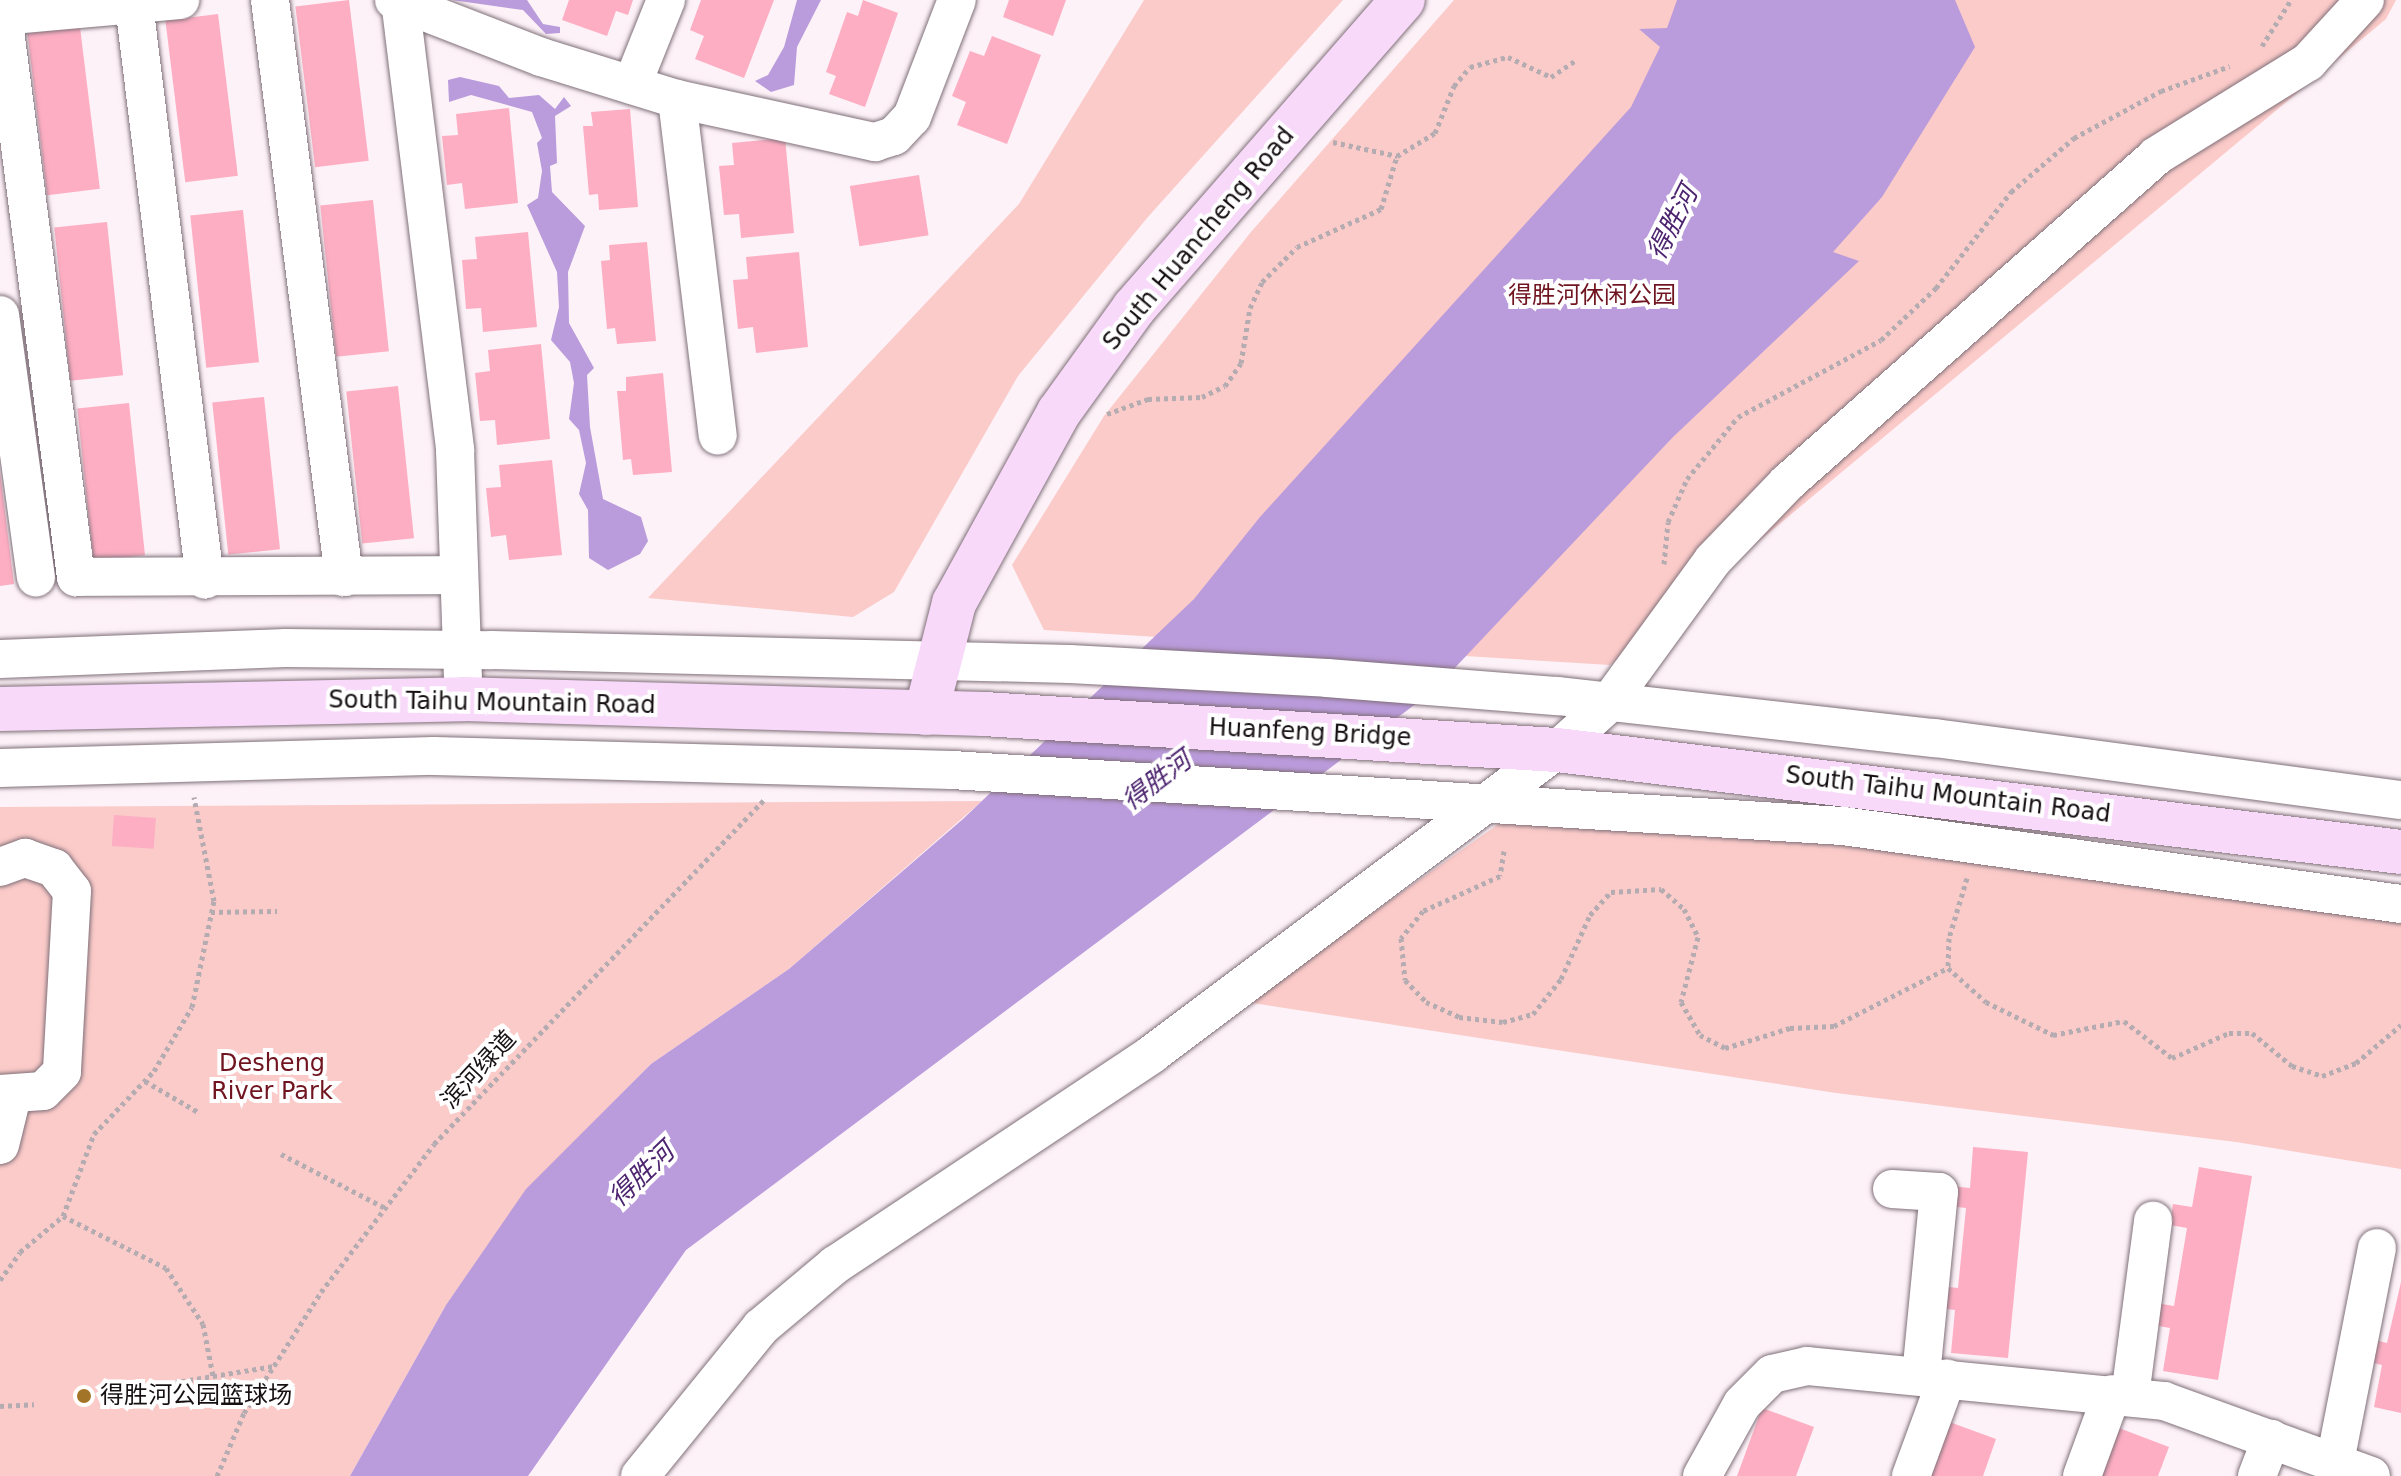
<!DOCTYPE html>
<meta charset="utf-8">
<style>
body{margin:0}
#map{position:relative;width:2401px;height:1476px;overflow:hidden;background:#fdf2f8;font-family:"DejaVu Sans","Noto Sans SC",sans-serif}
div>[style]{position:absolute}
[style*='--x']{left:calc(var(--x)*1px);top:calc(var(--y)*1px);width:calc(var(--w)*1px);rotate:calc(var(--a)*1deg)}
.green>*{inset:0;background:#fbcbc9}
.water>*{inset:0;background:#ba9bdb}
.building>*{inset:0;background:#fdaec3;transform-origin:0 0}
.path>*{height:5px;margin-top:-2.5px;transform-origin:0;background:repeating-linear-gradient(90deg,#b5acb1 0 4px,transparent 0 8px)}
.roads{filter:drop-shadow(0 0 2px #807079) drop-shadow(0 0 2px #807079)}
.minor>*{height:38px;margin:-19px;padding:0 19px;transform-origin:19px;border-radius:19px;background:#fff}
.major>*{height:44px;margin:-22px;padding:0 22px;transform-origin:22px;border-radius:22px;background:#f8d9f9}
.dots>*{width:22px;height:22px;translate:-50% -50%;box-sizing:border-box;border:4px solid #fff;border-radius:50%}
span{translate:-50% -50%;white-space:nowrap;text-align:center;line-height:1.15;-webkit-text-stroke:8px #fff;paint-order:stroke}
.street-label{font-size:24px;color:#161013}
.park-label{font-size:24px;color:#70141f}
.poi-label{font-size:24px;color:#161013}
.left{translate:0 -50%;text-align:left}
.water-label{font-size:26px;color:#4d246f;font-style:italic}
</style>
<div id="map">
<div class="green">
<div style="clip-path:polygon(1144px 0,1343px 0,1147px 218px,1018px 376px,894px 592px,853px 617px,648px 598px,1019px 204px)"></div>
<div style="clip-path:polygon(1454px 0,2396px 0,2386px 19px,1610px 665px,1044px 630px,1012px 565px,1104px 416px,1251px 232px)"></div>
<div style="clip-path:polygon(1540px 795px,2401px 914px,2401px 1169px,2236px 1142px,1836px 1093px,1246px 1002px)"></div>
<div style="clip-path:polygon(982px 801px,789px 969px,651px 1064px,527px 1189px,446px 1305px,350px 1476px,0 1476px,0 807px)"></div>
</div>
<div class="water">
<div style="clip-path:polygon(452px 0,527px 0,543px 24px,560px 27px,560px 33px,546px 34px,523px 10px)"></div>
<div style="clip-path:polygon(797px 0,821px 0,797px 47px,794px 85px,771px 92px,755px 81px,768px 75px,784px 47px)"></div>
<div style="clip-path:polygon(1677px 0,1955px 0,1975px 47px,1882px 197px,1833px 252px,1859px 261px,1673px 437px,1433px 691px,686px 1250px,528px 1476px,350px 1476px,446px 1305px,526px 1189px,651px 1064px,789px 969px,963px 819px,1194px 599px,1260px 517px,1631px 107px,1660px 47px,1639px 29px,1667px 28px)"></div>
<div style="clip-path:polygon(460px 77px,499px 86px,509px 98px,539px 95px,555px 109px,564px 97px,571px 106px,555px 116px,557px 163px,550px 166px,552px 192px,585px 226px,568px 272px,569px 323px,594px 368px,587px 375px,590px 427px,603px 499px,641px 517px,648px 541px,640px 554px,608px 570px,589px 558px,588px 510px,579px 494px,586px 463px,579px 430px,569px 419px,574px 383px,570px 362px,551px 340px,559px 307px,557px 272px,527px 205px,538px 198px,542px 171px,537px 143px,542px 138px,532px 112px,471px 95px,449px 102px,448px 80px)"></div>
</div>
<div class="building">
<div style="left:349px;top:0;width:162px;height:54px;rotate:83deg"></div>
<div style="clip-path:polygon(569px 0,633px 0,628px 15px,616px 11px,607px 36px,562px 20px)"></div>
<div style="clip-path:polygon(701px 0,774px 0,744px 78px,695px 59px,704px 36px,690px 30px)"></div>
<div style="clip-path:polygon(863px 0,898px 13px,865px 107px,829px 94px,836px 76px,826px 72px,847px 12px,858px 16px)"></div>
<div style="clip-path:polygon(1009px 0,1066px 0,1053px 36px,1003px 17px)"></div>
<div style="left:218px;top:14px;width:163px;height:53px;rotate:83deg"></div>
<div style="left:80px;top:27px;width:163px;height:53px;rotate:83deg"></div>
<div style="clip-path:polygon(992px 36px,1041px 55px,1007px 144px,957px 125px,966px 102px,952px 96px,970px 51px,984px 56px)"></div>
<div style="clip-path:polygon(509px 108px,518px 203px,465px 209px,462px 183px,447px 185px,442px 136px,458px 135px,456px 114px)"></div>
<div style="clip-path:polygon(630px 109px,638px 207px,599px 210px,598px 194px,589px 195px,583px 126px,593px 126px,591px 112px)"></div>
<div style="clip-path:polygon(785px 138px,794px 233px,741px 238px,739px 214px,724px 215px,719px 166px,734px 165px,732px 143px)"></div>
<div style="left:919px;top:175px;width:61px;height:70px;rotate:81deg"></div>
<div style="left:373px;top:200px;width:152px;height:53px;rotate:84deg"></div>
<div style="left:243px;top:210px;width:153px;height:53px;rotate:84deg"></div>
<div style="left:107px;top:222px;width:154px;height:53px;rotate:84deg"></div>
<div style="clip-path:polygon(528px 232px,537px 327px,483px 332px,481px 308px,466px 309px,462px 260px,477px 259px,475px 237px)"></div>
<div style="clip-path:polygon(647px 242px,656px 341px,617px 344px,615px 328px,607px 329px,601px 261px,610px 260px,609px 245px)"></div>
<div style="clip-path:polygon(799px 252px,808px 347px,756px 353px,753px 327px,738px 329px,733px 280px,748px 279px,746px 257px)"></div>
<div style="clip-path:polygon(541px 344px,550px 439px,497px 445px,495px 420px,480px 421px,475px 373px,490px 371px,488px 350px)"></div>
<div style="clip-path:polygon(663px 373px,672px 472px,633px 475px,631px 459px,623px 460px,617px 391px,626px 391px,626px 377px)"></div>
<div style="left:398px;top:386px;width:153px;height:52px;rotate:84deg"></div>
<div style="left:264px;top:397px;width:153px;height:52px;rotate:84deg"></div>
<div style="left:129px;top:403px;width:153px;height:52px;rotate:84deg"></div>
<div style="clip-path:polygon(552px 460px,562px 555px,509px 560px,506px 535px,491px 537px,486px 488px,501px 487px,499px 465px)"></div>
<div style="clip-path:polygon(0 472px,14px 584px,0 586px)"></div>
<div style="left:114px;top:815px;width:42px;height:31px;rotate:4deg"></div>
<div style="clip-path:polygon(1973px 1147px,2028px 1152px,2008px 1358px,1951px 1353px,1955px 1310px,1938px 1308px,1940px 1286px,1958px 1288px,1966px 1208px,1948px 1206px,1950px 1186px,1970px 1188px)"></div>
<div style="clip-path:polygon(2199px 1167px,2252px 1176px,2218px 1380px,2163px 1371px,2170px 1328px,2153px 1325px,2156px 1303px,2174px 1306px,2187px 1228px,2170px 1225px,2173px 1204px,2192px 1207px)"></div>
<div style="clip-path:polygon(2401px 1282px,2401px 1413px,2374px 1407px,2382px 1365px,2365px 1361px,2370px 1339px,2387px 1343px)"></div>
<div style="clip-path:polygon(1762px 1408px,1814px 1427px,1796px 1476px,1737px 1476px)"></div>
<div style="clip-path:polygon(1944px 1420px,1996px 1439px,1983px 1476px,1923px 1476px)"></div>
<div style="clip-path:polygon(2119px 1428px,2169px 1447px,2158px 1476px,2101px 1476px)"></div>
</div>
<div class="path">
<div style="--x:2262;--y:46;--w:54;--a:-57.8"></div>
<div style="--x:1333;--y:142;--w:66;--a:12.3"></div>
<div style="--x:1397;--y:156;--w:44;--a:-31.2"></div>
<div style="--x:1435;--y:133;--w:51;--a:-68"></div>
<div style="--x:1454;--y:86;--w:25;--a:-50"></div>
<div style="--x:1470;--y:67;--w:39;--a:-15"></div>
<div style="--x:1508;--y:57;--w:47;--a:24.9"></div>
<div style="--x:1551;--y:77;--w:29;--a:-34"></div>
<div style="--x:1107;--y:414;--w:44;--a:-20.1"></div>
<div style="--x:1148;--y:399;--w:54;--a:-2.1"></div>
<div style="--x:1202;--y:397;--w:25;--a:-26"></div>
<div style="--x:1225;--y:386;--w:28;--a:-55"></div>
<div style="--x:1241;--y:363;--w:56;--a:-80.7"></div>
<div style="--x:1250;--y:308;--w:29;--a:-65"></div>
<div style="--x:1262;--y:282;--w:49;--a:-45"></div>
<div style="--x:1297;--y:247;--w:92;--a:-24.3"></div>
<div style="--x:1381;--y:209;--w:55;--a:-73.2"></div>
<div style="--x:1664;--y:564;--w:42;--a:-84.6"></div>
<div style="--x:1668;--y:522;--w:47;--a:-66.2"></div>
<div style="--x:1687;--y:479;--w:80;--a:-50.6"></div>
<div style="--x:1738;--y:417;--w:162;--a:-28.3"></div>
<div style="--x:1881;--y:340;--w:76;--a:-43.4"></div>
<div style="--x:1936;--y:288;--w:122;--a:-52"></div>
<div style="--x:2011;--y:192;--w:83;--a:-40.6"></div>
<div style="--x:2074;--y:138;--w:99;--a:-28.4"></div>
<div style="--x:2161;--y:91;--w:73;--a:-19.9"></div>
<div style="--x:1504;--y:851;--w:25;--a:99"></div>
<div style="--x:1500;--y:876;--w:85;--a:155.6"></div>
<div style="--x:1423;--y:911;--w:35;--a:129"></div>
<div style="--x:1401;--y:938;--w:42;--a:84.6"></div>
<div style="--x:1405;--y:980;--w:30;--a:46"></div>
<div style="--x:1426;--y:1002;--w:36;--a:24"></div>
<div style="--x:1459;--y:1017;--w:44;--a:6.5"></div>
<div style="--x:1503;--y:1022;--w:31;--a:-15"></div>
<div style="--x:1533;--y:1014;--w:45;--a:-51.3"></div>
<div style="--x:1561;--y:979;--w:70;--a:-65.6"></div>
<div style="--x:1590;--y:915;--w:31;--a:-48"></div>
<div style="--x:1611;--y:892;--w:50;--a:-3.4"></div>
<div style="--x:1661;--y:889;--w:30;--a:41"></div>
<div style="--x:1684;--y:909;--w:31;--a:63"></div>
<div style="--x:1698;--y:937;--w:67;--a:104.7"></div>
<div style="--x:1681;--y:1002;--w:38;--a:60"></div>
<div style="--x:1700;--y:1035;--w:28;--a:27"></div>
<div style="--x:1725;--y:1048;--w:68;--a:-17.1"></div>
<div style="--x:1790;--y:1028;--w:44;--a:-2.6"></div>
<div style="--x:1834;--y:1026;--w:128;--a:-27"></div>
<div style="--x:1967;--y:878;--w:63;--a:106.7"></div>
<div style="--x:1949;--y:938;--w:30;--a:92"></div>
<div style="--x:1948;--y:968;--w:51;--a:41.8"></div>
<div style="--x:1986;--y:1002;--w:75;--a:26.2"></div>
<div style="--x:2053;--y:1035;--w:72;--a:-11.2"></div>
<div style="--x:2124;--y:1021;--w:61;--a:37.6"></div>
<div style="--x:2172;--y:1058;--w:62;--a:-23.7"></div>
<div style="--x:2229;--y:1033;--w:23;--a:0"></div>
<div style="--x:2252;--y:1033;--w:52;--a:39.5"></div>
<div style="--x:2292;--y:1066;--w:32;--a:18"></div>
<div style="--x:2322;--y:1076;--w:36;--a:-21"></div>
<div style="--x:2356;--y:1063;--w:59;--a:-40.2"></div>
<div style="--x:211;--y:912;--w:66;--a:-0.9"></div>
<div style="--x:145;--y:1081;--w:61;--a:30.3"></div>
<div style="--x:281;--y:1154;--w:117;--a:27.4"></div>
<div style="--x:63;--y:1216;--w:115;--a:26.8"></div>
<div style="--x:166;--y:1268;--w:67;--a:56.5"></div>
<div style="--x:203;--y:1324;--w:53;--a:79.1"></div>
<div style="--x:0;--y:1280;--w:34;--a:-54"></div>
<div style="--x:20;--y:1252;--w:56;--a:-39.9"></div>
<div style="--x:63;--y:1216;--w:88;--a:-69.3"></div>
<div style="--x:94;--y:1134;--w:87;--a:-46.4"></div>
<div style="--x:154;--y:1071;--w:74;--a:-59.3"></div>
<div style="--x:192;--y:1007;--w:108;--a:-78.3"></div>
<div style="--x:214;--y:901;--w:106;--a:-100.9"></div>
<div style="--x:134;--y:1389;--w:142;--a:-9.3"></div>
<div style="--x:0;--y:1406;--w:34;--a:-3"></div>
<div style="--x:217;--y:1476;--w:69;--a:-66.8"></div>
<div style="--x:244;--y:1413;--w:143;--a:-57.5"></div>
<div style="--x:321;--y:1292;--w:186;--a:-52.6"></div>
<div style="--x:434;--y:1144;--w:477;--a:-46.2"></div>
</div>
<div class="roads">
<div class="minor">
<div style="--x:270;--y:0;--w:582;--a:82.69"></div>
<div style="--x:394;--y:0;--w:158;--a:21.2"></div>
<div style="--x:541;--y:57;--w:142;--a:17.2"></div>
<div style="--x:677;--y:99;--w:203;--a:12.3"></div>
<div style="--x:875;--y:142;--w:20;--a:-18"></div>
<div style="--x:894;--y:136;--w:26;--a:-47"></div>
<div style="--x:912;--y:117;--w:125;--a:-69"></div>
<div style="--x:400;--y:0;--w:453;--a:83"></div>
<div style="--x:455;--y:450;--w:226;--a:88"></div>
<div style="--x:134;--y:4;--w:580;--a:82.97"></div>
<div style="--x:3;--y:15;--w:567;--a:82.6"></div>
<div style="--x:76;--y:577;--w:382;--a:-0.3"></div>
<div style="--x:0;--y:16;--w:181;--a:-5.1"></div>
<div style="--x:632;--y:85;--w:92;--a:-68.2"></div>
<div style="--x:677;--y:99;--w:339;--a:83.1"></div>
<div style="--x:0;--y:315;--w:265;--a:82.2"></div>
<div style="--x:0;--y:659;--w:286;--a:-2.2"></div>
<div style="--x:286;--y:648;--w:206;--a:0.6"></div>
<div style="--x:492;--y:650;--w:578;--a:1.39"></div>
<div style="--x:1070;--y:664;--w:257;--a:3.1"></div>
<div style="--x:1327;--y:678;--w:232;--a:4.5"></div>
<div style="--x:1558;--y:696;--w:379;--a:6.4"></div>
<div style="--x:1935;--y:738;--w:470;--a:7.6"></div>
<div style="--x:0;--y:768;--w:434;--a:-1.6"></div>
<div style="--x:434;--y:756;--w:518;--a:1.55"></div>
<div style="--x:952;--y:770;--w:893;--a:3.6"></div>
<div style="--x:1843;--y:826;--w:563;--a:7.96"></div>
<div style="--x:0;--y:867;--w:27;--a:-20"></div>
<div style="--x:25;--y:858;--w:31;--a:19"></div>
<div style="--x:54;--y:868;--w:29;--a:52"></div>
<div style="--x:72;--y:891;--w:181;--a:93.2"></div>
<div style="--x:62;--y:1072;--w:27;--a:135"></div>
<div style="--x:43;--y:1091;--w:43;--a:176"></div>
<div style="--x:0;--y:1145;--w:50;--a:-76.2"></div>
<div style="--x:1892;--y:1189;--w:47;--a:3.7"></div>
<div style="--x:1939;--y:1192;--w:185;--a:95.6"></div>
<div style="--x:2130;--y:1396;--w:177;--a:-82.5"></div>
<div style="--x:2335;--y:1462;--w:218;--a:-78.9"></div>
<div style="--x:640;--y:1476;--w:192;--a:-50.9"></div>
<div style="--x:761;--y:1327;--w:97;--a:-40"></div>
<div style="--x:835;--y:1265;--w:381;--a:-33.6"></div>
<div style="--x:1152;--y:1054;--w:506;--a:-36.89"></div>
<div style="--x:1557;--y:750;--w:69;--a:-42"></div>
<div style="--x:1608;--y:704;--w:178;--a:-53.9"></div>
<div style="--x:1713;--y:560;--w:107;--a:-46.1"></div>
<div style="--x:1787;--y:483;--w:493;--a:-41.5"></div>
<div style="--x:2156;--y:156;--w:179;--a:-31.7"></div>
<div style="--x:2308;--y:62;--w:84;--a:-47.4"></div>
<div style="--x:1702;--y:1476;--w:82;--a:-60.9"></div>
<div style="--x:1742;--y:1404;--w:42;--a:-45"></div>
<div style="--x:1772;--y:1374;--w:36;--a:-13"></div>
<div style="--x:1807;--y:1366;--w:359;--a:5.6"></div>
<div style="--x:2164;--y:1401;--w:220;--a:19.9"></div>
<div style="--x:1911;--y:1476;--w:104;--a:-69.8"></div>
<div style="--x:2082;--y:1476;--w:87;--a:-69.9"></div>
<div style="--x:2257;--y:1476;--w:40;--a:-69"></div>
</div>
<div class="major">
<div style="--x:0;--y:709;--w:464;--a:-1.2"></div>
<div style="--x:464;--y:699;--w:520;--a:1.65"></div>
<div style="--x:984;--y:714;--w:574;--a:3.6"></div>
<div style="--x:1557;--y:750;--w:850;--a:6.89"></div>
<div style="--x:926;--y:713;--w:114;--a:-75.7"></div>
<div style="--x:954;--y:603;--w:218;--a:-61.2"></div>
<div style="--x:1059;--y:412;--w:128;--a:-54.2"></div>
<div style="--x:1134;--y:308;--w:409;--a:-48.9"></div>
</div>
</div>
<div class="dots">
<div style="left:84px;top:1396px;background:#a27427"></div>
</div>
<div class="street-label">
<span style="left:1199px;top:239px;rotate:-50deg">South Huancheng Road</span>
<span style="left:492px;top:703px;rotate:1deg">South Taihu Mountain Road</span>
<span style="left:1310px;top:733px;rotate:3deg">Huanfeng Bridge</span>
<span style="left:1948px;top:795px;rotate:7deg">South Taihu Mountain Road</span>
<span style="left:479px;top:1070px;rotate:-47deg">滨河绿道</span>
</div>
<div class="park-label">
<span style="left:1592px;top:296px">得胜河休闲公园</span>
<span style="left:272px;top:1078px">Desheng<br>River Park</span>
</div>
<div class="poi-label">
<span class="left" style="left:100px;top:1396px">得胜河公园篮球场</span>
</div>
<div class="water-label">
<span style="left:1673px;top:223px;rotate:-63deg">得胜河</span>
<span style="left:1157px;top:781px;rotate:-37deg">得胜河</span>
<span style="left:642px;top:1175px;rotate:-44deg">得胜河</span>
</div>
</div>
